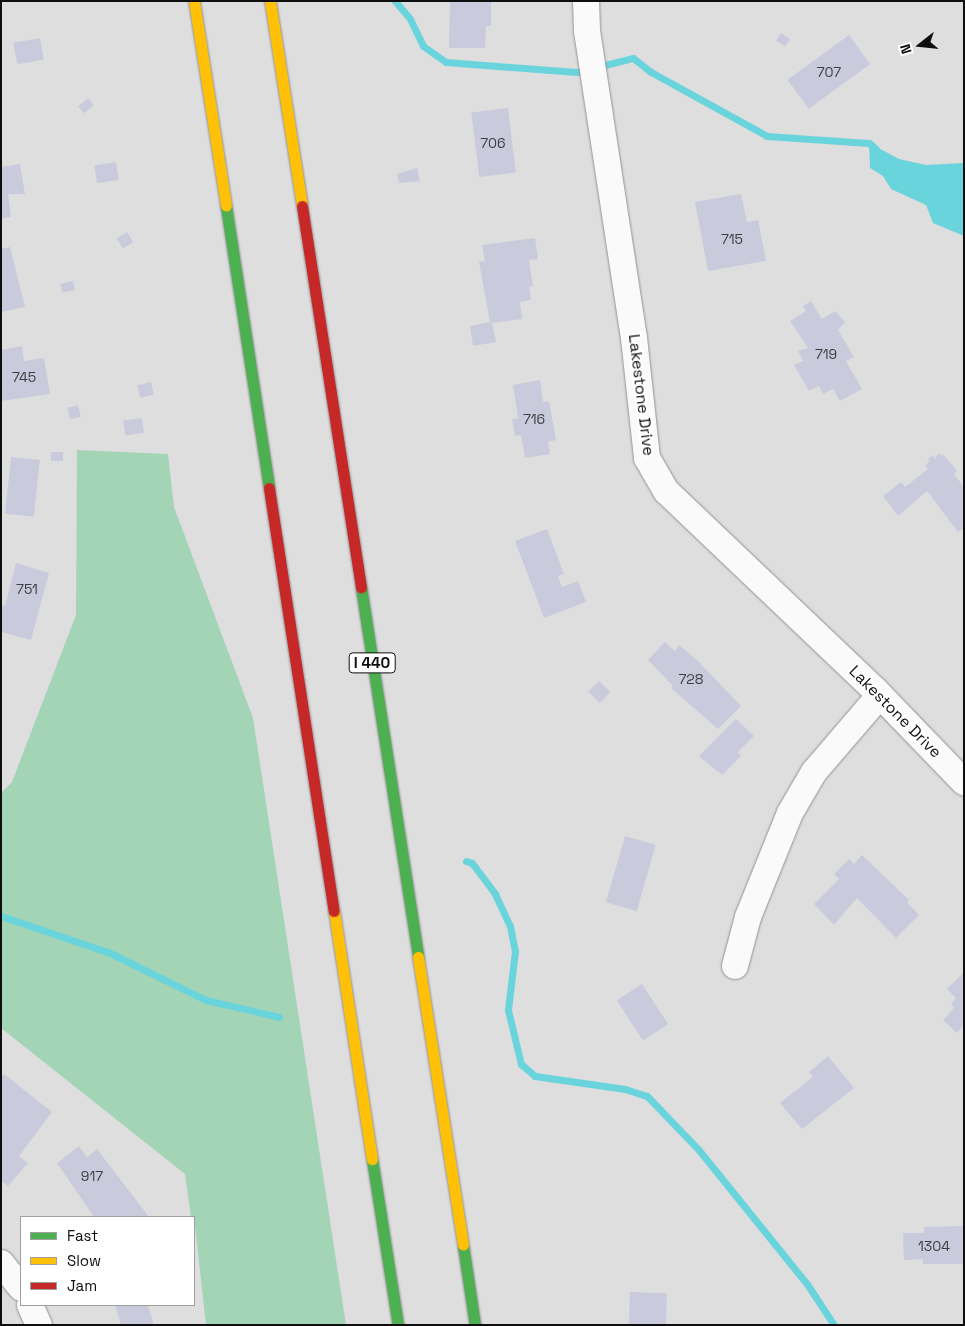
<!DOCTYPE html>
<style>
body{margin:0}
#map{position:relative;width:965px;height:1326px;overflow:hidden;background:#dededf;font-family:"Space Grotesk",sans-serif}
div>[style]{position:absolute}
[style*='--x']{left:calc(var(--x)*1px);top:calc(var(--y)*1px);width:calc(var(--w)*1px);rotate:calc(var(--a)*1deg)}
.green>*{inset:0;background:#a3d4b6}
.water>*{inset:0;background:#6ad4dc}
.stream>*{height:7px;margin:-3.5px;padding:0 3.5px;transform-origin:3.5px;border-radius:3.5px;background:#6ad4dc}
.building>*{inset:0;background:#c9cbdc;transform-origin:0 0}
.roads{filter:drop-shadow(0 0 1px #939394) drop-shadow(0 0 1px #939394)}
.street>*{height:26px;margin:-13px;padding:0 13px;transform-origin:13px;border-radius:13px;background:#fafafa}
.fast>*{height:11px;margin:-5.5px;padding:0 5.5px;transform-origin:5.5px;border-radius:5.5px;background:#4caf50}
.slow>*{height:11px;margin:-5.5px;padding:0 5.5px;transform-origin:5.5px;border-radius:5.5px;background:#ffc107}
.jam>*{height:11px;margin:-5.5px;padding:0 5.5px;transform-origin:5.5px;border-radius:5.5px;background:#c62828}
span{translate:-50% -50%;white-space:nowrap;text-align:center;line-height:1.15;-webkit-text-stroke:5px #fff;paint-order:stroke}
.number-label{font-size:14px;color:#3d3d42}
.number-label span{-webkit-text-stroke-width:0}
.shield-label span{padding:1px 4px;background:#fff;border:1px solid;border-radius:4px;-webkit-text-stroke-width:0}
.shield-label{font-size:15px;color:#0e0e0f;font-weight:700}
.street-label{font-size:16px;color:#0e0e0f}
.frame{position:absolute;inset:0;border:2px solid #0e0e0f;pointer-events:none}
.legend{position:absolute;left:20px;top:1216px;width:175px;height:90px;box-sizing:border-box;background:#fff;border:1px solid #9f9f9f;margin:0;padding:6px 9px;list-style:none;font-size:15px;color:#0e0e0f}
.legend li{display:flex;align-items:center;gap:10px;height:25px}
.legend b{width:25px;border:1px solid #9f9f9f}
.north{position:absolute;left:895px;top:20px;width:50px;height:50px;-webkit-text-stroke:4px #fff;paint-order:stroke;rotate:254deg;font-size:14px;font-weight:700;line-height:20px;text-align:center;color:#0e0e0f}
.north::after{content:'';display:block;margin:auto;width:18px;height:22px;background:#0e0e0f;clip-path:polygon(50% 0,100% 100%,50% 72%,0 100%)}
</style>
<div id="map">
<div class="green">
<div style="clip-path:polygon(77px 450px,168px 454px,174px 507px,253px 718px,346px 1325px,206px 1325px,194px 1217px,191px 1217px,185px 1174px,1px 1028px,1px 793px,12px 782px,76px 615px)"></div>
</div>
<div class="water">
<div style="clip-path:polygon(869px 143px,899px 159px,926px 165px,964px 163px,964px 236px,933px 223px,926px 205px,891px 189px,883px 176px,870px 168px)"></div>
</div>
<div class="stream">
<div style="--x:395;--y:1;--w:23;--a:50"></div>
<div style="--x:410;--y:19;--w:30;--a:64"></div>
<div style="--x:423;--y:46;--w:28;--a:35"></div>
<div style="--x:446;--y:62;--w:131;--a:4.4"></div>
<div style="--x:577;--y:72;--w:58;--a:-14"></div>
<div style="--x:633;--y:58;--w:23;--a:38"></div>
<div style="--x:651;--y:72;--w:132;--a:28.9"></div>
<div style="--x:767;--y:136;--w:102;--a:3.9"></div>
<div style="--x:869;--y:143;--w:9;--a:41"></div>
<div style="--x:466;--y:861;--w:6;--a:18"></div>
<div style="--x:472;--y:863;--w:39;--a:53"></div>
<div style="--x:495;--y:894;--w:35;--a:65"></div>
<div style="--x:510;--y:926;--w:25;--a:79"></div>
<div style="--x:515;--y:951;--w:59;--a:96.8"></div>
<div style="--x:508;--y:1010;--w:56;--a:76.5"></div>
<div style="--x:521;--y:1064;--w:18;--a:41"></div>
<div style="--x:535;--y:1076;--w:91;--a:8.2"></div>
<div style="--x:625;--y:1089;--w:23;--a:18"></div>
<div style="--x:647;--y:1096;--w:74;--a:46.1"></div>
<div style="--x:698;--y:1149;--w:174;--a:51.1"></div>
<div style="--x:807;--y:1284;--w:49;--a:56.6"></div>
<div style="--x:1;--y:916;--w:115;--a:18.7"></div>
<div style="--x:110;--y:953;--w:107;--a:26.1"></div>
<div style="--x:206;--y:1000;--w:75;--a:13.1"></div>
</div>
<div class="building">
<div style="clip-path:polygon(450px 1px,491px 1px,491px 26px,486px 26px,485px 48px,449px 48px)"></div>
<div style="left:781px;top:33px;width:11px;height:9px;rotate:34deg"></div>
<div style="left:849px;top:35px;width:36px;height:76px;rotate:54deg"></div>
<div style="left:40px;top:38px;width:22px;height:27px;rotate:80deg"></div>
<div style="left:88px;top:98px;width:9px;height:13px;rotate:49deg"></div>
<div style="left:508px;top:108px;width:65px;height:37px;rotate:83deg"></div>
<div style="left:116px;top:162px;width:18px;height:22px;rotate:81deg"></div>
<div style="clip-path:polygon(20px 164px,25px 194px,8px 194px,11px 217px,1px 219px,1px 167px)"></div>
<div style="clip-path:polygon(417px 168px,420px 181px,399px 183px,397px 174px)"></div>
<div style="clip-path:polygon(741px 194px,747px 222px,758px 220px,766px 261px,708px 271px,695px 202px)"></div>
<div style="left:127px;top:232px;width:12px;height:12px;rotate:59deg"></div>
<div style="clip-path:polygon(535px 238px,538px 259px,529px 260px,533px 286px,529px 287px,531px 300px,520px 302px,522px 319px,492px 323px,496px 342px,473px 346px,470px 326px,490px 322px,479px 262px,485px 261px,482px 245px)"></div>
<div style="clip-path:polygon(10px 247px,25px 307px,1px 312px,1px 249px)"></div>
<div style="left:73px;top:281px;width:9px;height:13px;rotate:77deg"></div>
<div style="clip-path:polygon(811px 301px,822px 319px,835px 311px,845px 322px,838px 330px,854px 357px,846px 361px,862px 389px,840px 401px,833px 389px,823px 394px,819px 386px,809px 391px,794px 365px,803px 361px,798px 351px,808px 348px,790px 321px,806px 311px,803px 306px)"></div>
<div style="clip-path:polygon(22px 346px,24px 361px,44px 358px,50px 394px,1px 401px,1px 350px)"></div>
<div style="clip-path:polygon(540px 380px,543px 402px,549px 401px,556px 440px,548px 442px,550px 454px,525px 458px,521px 435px,515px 436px,512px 419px,518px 418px,513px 385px)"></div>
<div style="left:151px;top:382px;width:13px;height:14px;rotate:77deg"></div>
<div style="left:78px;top:405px;width:12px;height:11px;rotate:76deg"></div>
<div style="left:142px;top:418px;width:15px;height:19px;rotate:82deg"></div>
<div style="left:51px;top:452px;width:12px;height:9px"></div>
<div style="clip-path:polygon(939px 453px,941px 456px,943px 454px,957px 471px,954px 474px,964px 487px,964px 528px,958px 532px,927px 491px,898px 516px,883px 496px,901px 482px,905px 487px,928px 469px,925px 465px,930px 461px,928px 459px,933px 455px,935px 459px)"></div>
<div style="left:11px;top:457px;width:29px;height:57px;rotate:6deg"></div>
<div style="clip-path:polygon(547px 529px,564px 574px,558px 576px,562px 587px,578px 581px,586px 602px,544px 618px,515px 541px)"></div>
<div style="clip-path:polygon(16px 563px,49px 573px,31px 640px,1px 632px,1px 605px,5px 606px)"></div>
<div style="clip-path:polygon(665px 642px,675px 651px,679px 645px,697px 660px,741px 706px,718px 729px,671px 688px,673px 686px,648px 660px)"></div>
<div style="left:599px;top:681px;width:16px;height:15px;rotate:45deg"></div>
<div style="clip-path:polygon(736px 719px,754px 736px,738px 752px,741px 756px,722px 775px,699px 756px)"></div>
<div style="left:625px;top:836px;width:32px;height:69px;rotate:16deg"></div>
<div style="clip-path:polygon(862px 855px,909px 900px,907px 902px,919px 915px,896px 938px,857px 898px,834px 925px,814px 904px,839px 879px,834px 874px,849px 859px,854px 864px)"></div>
<div style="clip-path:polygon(964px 972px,964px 1025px,957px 1033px,943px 1020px,954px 1008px,951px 1004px,956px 998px,947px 989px)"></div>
<div style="left:642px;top:984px;width:48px;height:30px;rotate:57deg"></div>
<div style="clip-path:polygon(828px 1056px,854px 1088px,802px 1129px,780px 1103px,813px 1077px,809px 1072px)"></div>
<div style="clip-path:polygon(4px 1074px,52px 1112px,19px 1156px,28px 1163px,8px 1186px,1px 1181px,1px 1078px)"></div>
<div style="clip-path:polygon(79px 1146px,87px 1157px,97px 1149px,149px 1217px,94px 1217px,57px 1163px)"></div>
<div style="clip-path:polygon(964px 1226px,964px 1264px,923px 1264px,923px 1259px,904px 1260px,903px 1233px,924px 1233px,924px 1227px)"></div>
<div style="left:630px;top:1292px;width:37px;height:33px;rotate:2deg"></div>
<div style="clip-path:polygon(115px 1305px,148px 1305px,154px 1325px,121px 1325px)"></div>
</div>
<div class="roads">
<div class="street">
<div style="--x:586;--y:1;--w:30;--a:88"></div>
<div style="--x:587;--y:31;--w:311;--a:81.3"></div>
<div style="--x:634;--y:338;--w:121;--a:83.8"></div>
<div style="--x:647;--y:458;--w:38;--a:60"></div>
<div style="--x:666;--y:491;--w:290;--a:43.6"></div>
<div style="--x:876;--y:691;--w:127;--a:46"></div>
<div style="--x:735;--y:966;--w:51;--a:-75.1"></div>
<div style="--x:748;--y:917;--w:112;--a:-68"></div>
<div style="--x:790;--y:813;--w:48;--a:-59.7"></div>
<div style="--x:814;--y:772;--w:101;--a:-49.4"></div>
<div style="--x:1;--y:1263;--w:32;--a:51"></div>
<div style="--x:30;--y:1305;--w:22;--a:66"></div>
</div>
<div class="fast">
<div style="--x:226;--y:206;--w:285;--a:81.3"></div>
<div style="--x:361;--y:587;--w:374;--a:81.2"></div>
<div style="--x:372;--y:1159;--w:168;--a:81.1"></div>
<div style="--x:463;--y:1245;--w:81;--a:81.5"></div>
</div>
<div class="slow">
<div style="--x:194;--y:1;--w:207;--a:81.1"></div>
<div style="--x:270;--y:1;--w:207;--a:81.1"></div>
<div style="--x:334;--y:911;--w:251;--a:81.3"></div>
<div style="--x:418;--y:957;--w:291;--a:81.1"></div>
</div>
<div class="jam">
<div style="--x:302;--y:206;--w:386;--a:81.2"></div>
<div style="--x:269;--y:488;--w:428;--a:81.3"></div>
</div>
</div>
<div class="number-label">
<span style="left:829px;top:72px">707</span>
<span style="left:493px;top:143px">706</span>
<span style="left:732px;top:239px">715</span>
<span style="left:826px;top:354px">719</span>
<span style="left:24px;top:377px">745</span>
<span style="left:534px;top:419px">716</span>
<span style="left:27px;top:589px">751</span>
<span style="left:691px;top:679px">728</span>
<span style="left:92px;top:1176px">917</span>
<span style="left:934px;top:1246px">1304</span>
</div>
<div class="shield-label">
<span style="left:372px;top:663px">I 440</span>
</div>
<div class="street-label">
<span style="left:641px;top:395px;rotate:83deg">Lakestone Drive</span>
<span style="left:895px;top:712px;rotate:45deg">Lakestone Drive</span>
</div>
<div class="frame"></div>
<ul class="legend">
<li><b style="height:6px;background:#4caf50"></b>Fast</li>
<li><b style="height:6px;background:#ffc107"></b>Slow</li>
<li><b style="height:6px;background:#c62828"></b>Jam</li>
</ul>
<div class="north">N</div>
</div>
